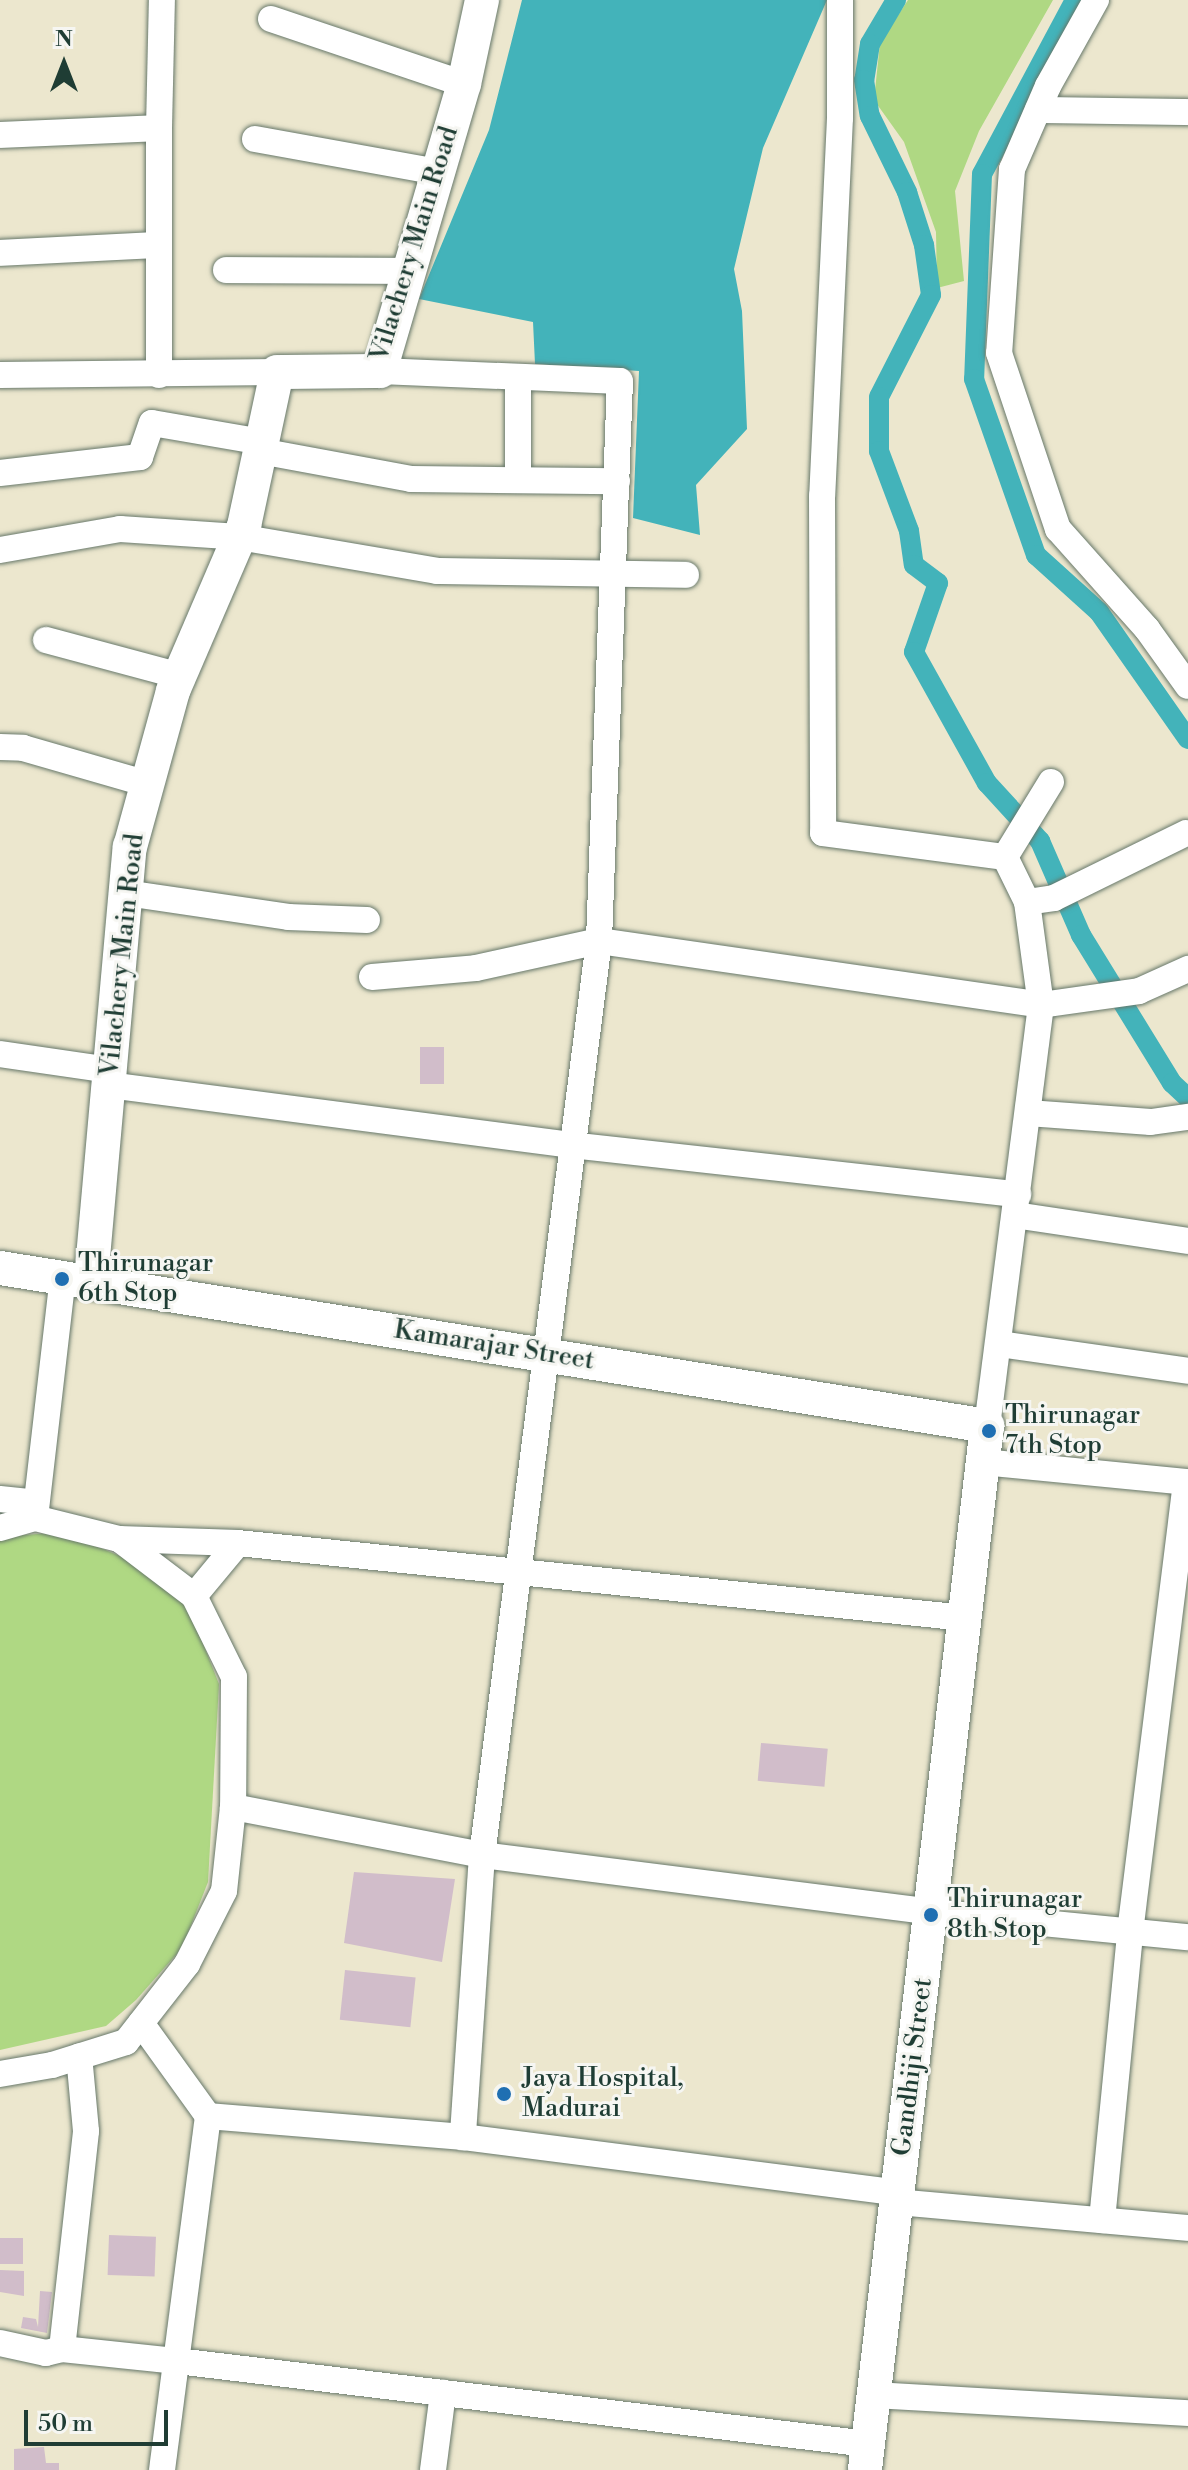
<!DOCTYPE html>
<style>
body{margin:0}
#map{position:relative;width:1188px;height:2470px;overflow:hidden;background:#ece7ce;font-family:"Libre Bodoni",serif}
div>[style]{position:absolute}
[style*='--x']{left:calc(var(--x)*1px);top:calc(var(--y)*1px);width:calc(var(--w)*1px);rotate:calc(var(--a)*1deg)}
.industrial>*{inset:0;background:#d1bdca;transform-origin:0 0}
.green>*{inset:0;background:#afd883}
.water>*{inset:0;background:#43b3ba}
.canal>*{height:20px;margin:-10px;padding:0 10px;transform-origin:10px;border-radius:10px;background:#43b3ba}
.roads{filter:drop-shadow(0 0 2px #67786a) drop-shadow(0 0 2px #67786a)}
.minor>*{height:26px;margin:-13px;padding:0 13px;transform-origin:13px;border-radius:13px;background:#fff}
.major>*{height:34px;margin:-17px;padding:0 17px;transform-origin:17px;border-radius:17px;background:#fff}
.dots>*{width:22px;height:22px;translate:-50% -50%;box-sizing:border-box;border:4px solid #f6f6f2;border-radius:50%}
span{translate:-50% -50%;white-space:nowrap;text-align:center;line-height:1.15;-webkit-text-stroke:6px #f6f6f2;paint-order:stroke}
.street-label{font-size:26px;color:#1f3d34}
.poi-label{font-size:26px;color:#1f3d34}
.left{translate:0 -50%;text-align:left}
.north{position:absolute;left:24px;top:24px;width:80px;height:80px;-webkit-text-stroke:6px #f6f6f2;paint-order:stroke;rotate:0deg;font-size:22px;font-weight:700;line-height:32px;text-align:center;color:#1f3d34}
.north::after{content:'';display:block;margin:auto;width:28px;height:36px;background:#1f3d34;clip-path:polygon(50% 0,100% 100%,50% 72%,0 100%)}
.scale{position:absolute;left:24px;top:2410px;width:144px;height:36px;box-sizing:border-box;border:4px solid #1f3d34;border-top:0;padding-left:10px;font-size:24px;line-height:28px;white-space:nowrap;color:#1f3d34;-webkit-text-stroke:6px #f6f6f2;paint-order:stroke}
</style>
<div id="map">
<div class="industrial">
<div style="left:420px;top:1047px;width:24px;height:37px"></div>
<div style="left:761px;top:1743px;width:67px;height:38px;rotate:5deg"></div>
<div style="clip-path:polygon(354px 1872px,455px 1879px,442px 1962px,344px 1943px)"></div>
<div style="left:345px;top:1970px;width:71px;height:50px;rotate:6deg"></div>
<div style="left:109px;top:2235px;width:47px;height:40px;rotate:2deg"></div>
<div style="left:0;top:2238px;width:23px;height:26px"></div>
<div style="clip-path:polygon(0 2270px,24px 2271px,24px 2296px,0 2292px)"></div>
<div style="clip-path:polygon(40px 2291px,52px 2292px,47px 2333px,21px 2328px,23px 2317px,36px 2319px,38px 2327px)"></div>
<div style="clip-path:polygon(44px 2447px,46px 2463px,59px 2463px,59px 2470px,14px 2470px,14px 2449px)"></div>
</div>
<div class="green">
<div style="clip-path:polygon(908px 0,1053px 0,979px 131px,955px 191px,964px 281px,937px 288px,936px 232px,904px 142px,874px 100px,880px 43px)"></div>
<div style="clip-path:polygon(62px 1532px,144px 1566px,189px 1608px,219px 1684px,208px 1882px,182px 1948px,136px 2000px,106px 2026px,0 2050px,0 1537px)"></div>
</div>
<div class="water">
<div style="clip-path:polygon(522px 0,827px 0,763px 148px,734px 269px,742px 311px,747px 429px,696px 485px,700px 535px,633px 518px,639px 371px,535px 364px,533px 322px,419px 299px,489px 130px)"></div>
</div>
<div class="canal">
<div style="--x:896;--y:0;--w:51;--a:120.6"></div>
<div style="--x:870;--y:44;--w:36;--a:99"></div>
<div style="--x:864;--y:80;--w:36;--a:81"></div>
<div style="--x:870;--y:116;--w:85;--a:64"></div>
<div style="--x:907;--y:192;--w:56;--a:72.2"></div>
<div style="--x:924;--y:245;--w:50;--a:82"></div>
<div style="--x:931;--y:295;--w:114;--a:117"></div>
<div style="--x:879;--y:397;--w:54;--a:90"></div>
<div style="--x:879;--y:451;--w:85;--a:69.4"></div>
<div style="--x:909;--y:531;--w:34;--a:82"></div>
<div style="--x:914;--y:565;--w:30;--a:37"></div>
<div style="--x:938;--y:583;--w:73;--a:109.2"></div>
<div style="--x:914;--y:652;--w:150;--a:60.9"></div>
<div style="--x:987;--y:783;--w:79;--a:47.6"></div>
<div style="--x:1040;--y:841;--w:103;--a:66.4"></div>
<div style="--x:1081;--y:935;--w:174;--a:58.4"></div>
<div style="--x:1172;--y:1083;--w:22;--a:43"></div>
<div style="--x:1075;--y:0;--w:197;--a:118.1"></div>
<div style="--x:982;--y:174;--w:205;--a:92.2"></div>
<div style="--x:974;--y:379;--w:187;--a:70.6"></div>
<div style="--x:1036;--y:555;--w:85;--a:42.1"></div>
<div style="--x:1099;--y:612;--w:155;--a:55"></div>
</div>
<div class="roads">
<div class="minor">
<div style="--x:840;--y:0;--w:118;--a:90"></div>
<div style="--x:840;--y:118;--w:378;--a:92.7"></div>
<div style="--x:822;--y:496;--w:337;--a:89.8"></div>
<div style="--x:823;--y:833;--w:184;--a:7.5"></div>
<div style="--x:1005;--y:857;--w:50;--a:63.9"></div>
<div style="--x:1027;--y:902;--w:104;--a:82.3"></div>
<div style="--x:1041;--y:1005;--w:99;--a:-8.1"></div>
<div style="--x:1139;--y:991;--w:54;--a:-24.2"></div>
<div style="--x:1096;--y:0;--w:98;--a:119.2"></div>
<div style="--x:1048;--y:86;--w:90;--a:113.4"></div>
<div style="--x:1012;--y:169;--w:184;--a:94"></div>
<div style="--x:999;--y:353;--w:186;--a:71.5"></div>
<div style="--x:1058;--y:529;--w:134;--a:48.3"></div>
<div style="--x:1147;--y:629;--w:70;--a:54.3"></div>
<div style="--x:271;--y:19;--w:204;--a:18.6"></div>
<div style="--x:1038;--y:110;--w:150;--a:0.8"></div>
<div style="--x:159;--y:128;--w:128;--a:-88.7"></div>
<div style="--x:0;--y:135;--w:159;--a:-2.5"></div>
<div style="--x:159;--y:128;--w:247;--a:90"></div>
<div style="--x:255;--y:139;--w:186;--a:10.2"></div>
<div style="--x:0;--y:253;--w:158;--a:-2.9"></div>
<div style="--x:226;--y:270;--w:183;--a:0.3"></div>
<div style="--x:380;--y:371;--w:240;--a:2.4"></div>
<div style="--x:620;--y:381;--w:560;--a:92.15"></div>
<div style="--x:599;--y:941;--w:447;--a:8.2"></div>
<div style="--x:1041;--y:1005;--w:424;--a:97.3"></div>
<div style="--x:0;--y:375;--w:277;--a:-0.6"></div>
<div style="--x:518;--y:377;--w:103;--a:90"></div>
<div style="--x:260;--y:451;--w:154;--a:10.5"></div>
<div style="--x:411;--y:479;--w:206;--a:0.6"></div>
<div style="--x:0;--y:473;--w:141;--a:-6.5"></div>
<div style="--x:140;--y:457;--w:36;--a:-71"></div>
<div style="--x:152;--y:423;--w:112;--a:9.8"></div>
<div style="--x:0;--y:550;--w:122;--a:-9.9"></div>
<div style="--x:120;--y:529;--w:119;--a:3.8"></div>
<div style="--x:239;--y:537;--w:201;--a:9.7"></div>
<div style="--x:437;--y:571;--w:249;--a:0.9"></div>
<div style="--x:46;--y:640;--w:139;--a:15"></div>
<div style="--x:0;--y:747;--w:23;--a:2"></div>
<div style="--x:23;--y:748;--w:130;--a:16.1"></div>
<div style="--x:1005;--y:857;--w:88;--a:-58.5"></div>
<div style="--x:126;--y:893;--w:164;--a:8.4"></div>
<div style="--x:288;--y:917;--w:79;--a:2.2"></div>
<div style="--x:1027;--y:902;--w:27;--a:-8"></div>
<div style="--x:1054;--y:898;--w:147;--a:-26.2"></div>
<div style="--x:372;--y:977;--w:104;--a:-4.9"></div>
<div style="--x:476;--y:968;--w:126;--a:-12.4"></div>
<div style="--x:599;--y:941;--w:921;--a:97.29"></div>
<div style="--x:482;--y:1855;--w:283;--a:93.9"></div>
<div style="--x:463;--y:2137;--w:439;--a:7.3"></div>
<div style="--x:0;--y:1054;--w:111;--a:8.3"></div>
<div style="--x:109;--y:1085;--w:466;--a:7.4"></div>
<div style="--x:571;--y:1145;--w:450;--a:6.3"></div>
<div style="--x:1028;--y:1113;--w:123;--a:4.2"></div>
<div style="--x:1151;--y:1122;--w:37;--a:-8"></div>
<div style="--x:1015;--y:1215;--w:175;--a:8.5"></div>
<div style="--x:999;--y:1344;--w:191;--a:8.1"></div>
<div style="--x:983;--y:1462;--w:206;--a:5.6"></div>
<div style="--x:0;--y:1499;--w:36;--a:6"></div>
<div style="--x:35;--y:1518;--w:245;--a:-83.4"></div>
<div style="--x:0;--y:1528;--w:36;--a:-16"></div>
<div style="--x:35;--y:1518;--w:87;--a:14"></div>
<div style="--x:119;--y:1539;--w:94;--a:37.2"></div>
<div style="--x:194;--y:1596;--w:90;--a:63.7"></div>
<div style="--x:234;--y:1677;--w:130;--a:90.4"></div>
<div style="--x:233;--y:1807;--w:84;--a:96.1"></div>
<div style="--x:224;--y:1891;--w:82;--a:116.9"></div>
<div style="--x:187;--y:1964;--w:99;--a:128"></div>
<div style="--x:126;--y:2042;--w:77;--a:162.7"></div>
<div style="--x:52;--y:2065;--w:53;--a:170.2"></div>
<div style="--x:119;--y:1539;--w:119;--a:1.9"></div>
<div style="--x:194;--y:1596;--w:69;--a:-50.3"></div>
<div style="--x:238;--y:1543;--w:731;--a:5.89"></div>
<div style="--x:233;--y:1807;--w:254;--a:10.9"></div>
<div style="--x:482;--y:1855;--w:453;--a:7.2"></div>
<div style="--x:931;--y:1912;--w:258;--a:5.6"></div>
<div style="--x:141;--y:2023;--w:115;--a:54.2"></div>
<div style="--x:897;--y:2202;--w:292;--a:5.1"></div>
<div style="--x:1102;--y:2220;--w:289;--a:-84.4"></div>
<div style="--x:1130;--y:1932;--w:453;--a:-82.9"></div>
<div style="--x:0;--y:2343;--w:47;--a:12.3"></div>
<div style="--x:46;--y:2353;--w:16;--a:-14"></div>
<div style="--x:62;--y:2349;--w:116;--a:6"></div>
<div style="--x:177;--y:2361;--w:696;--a:6.85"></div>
<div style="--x:62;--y:2349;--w:219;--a:-83.7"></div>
<div style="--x:86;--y:2131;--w:75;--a:-95.3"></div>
<div style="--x:874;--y:2395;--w:315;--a:3.3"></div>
<div style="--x:162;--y:2470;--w:357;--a:-82.6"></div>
<div style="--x:208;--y:2116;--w:256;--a:4.7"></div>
<div style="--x:433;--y:2470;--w:78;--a:-82.6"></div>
</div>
<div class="major">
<div style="--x:0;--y:1268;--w:1000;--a:9.09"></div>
<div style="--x:987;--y:1426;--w:1051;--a:96.67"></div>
<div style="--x:91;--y:1280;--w:435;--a:-84.9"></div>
<div style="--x:130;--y:847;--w:162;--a:-74.6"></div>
<div style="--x:173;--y:691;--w:180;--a:-66.7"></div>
<div style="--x:244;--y:526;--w:157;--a:-77.9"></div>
<div style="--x:277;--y:372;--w:103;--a:-0.6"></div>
<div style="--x:380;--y:371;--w:299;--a:-73.7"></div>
<div style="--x:464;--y:84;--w:86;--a:-77.9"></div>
</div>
</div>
<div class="dots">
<div style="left:62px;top:1279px;background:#1f6fb2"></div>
<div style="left:989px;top:1431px;background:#1f6fb2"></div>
<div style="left:931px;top:1915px;background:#1f6fb2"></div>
<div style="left:504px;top:2094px;background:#1f6fb2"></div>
</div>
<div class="street-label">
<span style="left:415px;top:244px;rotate:-73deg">Vilachery Main Road</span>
<span style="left:123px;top:955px;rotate:-84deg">Vilachery Main Road</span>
<span style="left:494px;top:1346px;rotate:9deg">Kamarajar Street</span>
<span style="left:913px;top:2067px;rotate:-83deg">Gandhiji Street</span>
</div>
<div class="poi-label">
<span class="left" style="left:78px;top:1279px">Thirunagar<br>6th Stop</span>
<span class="left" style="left:1005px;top:1431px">Thirunagar<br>7th Stop</span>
<span class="left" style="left:947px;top:1915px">Thirunagar<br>8th Stop</span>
<span class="left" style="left:522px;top:2094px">Jaya Hospital,<br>Madurai</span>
</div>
<div class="north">N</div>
<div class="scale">50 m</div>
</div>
